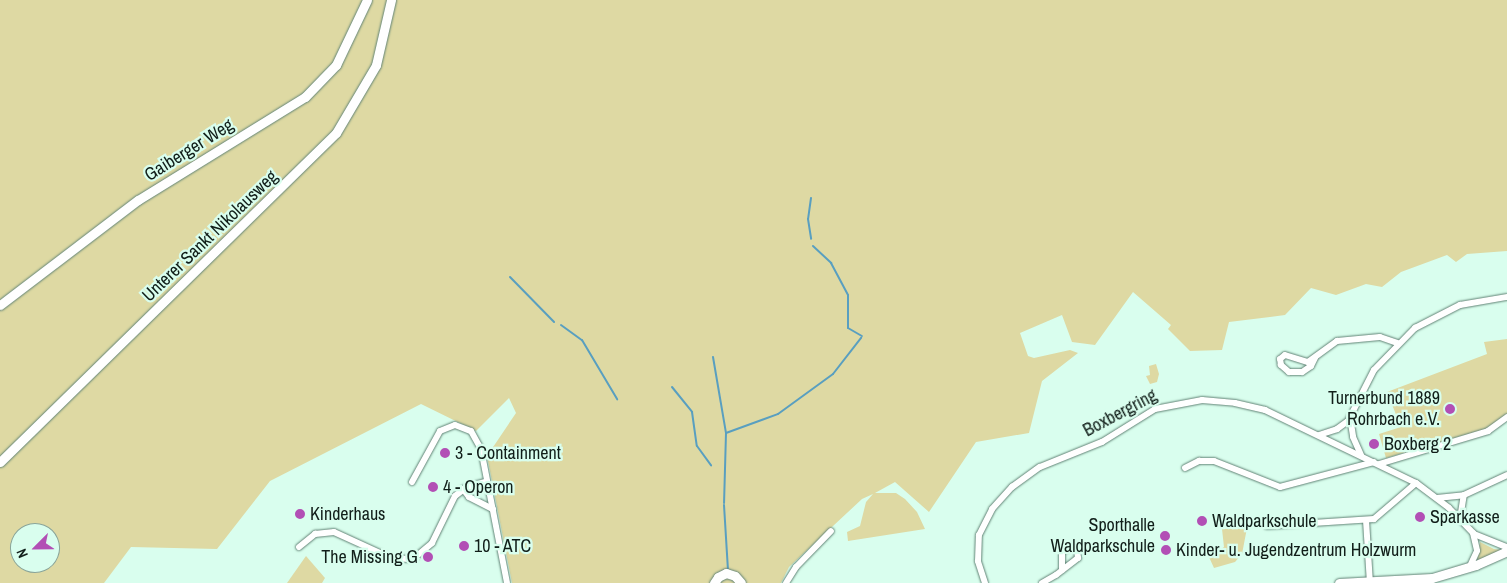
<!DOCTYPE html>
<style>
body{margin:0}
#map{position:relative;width:1507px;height:583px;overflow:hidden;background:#d9feee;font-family:"Archivo Narrow",sans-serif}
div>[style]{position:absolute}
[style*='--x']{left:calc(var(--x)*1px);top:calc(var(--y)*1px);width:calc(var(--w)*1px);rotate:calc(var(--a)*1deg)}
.green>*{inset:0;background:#ded9a3}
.stream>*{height:2px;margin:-1px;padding:0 1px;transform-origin:1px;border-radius:1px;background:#599fc0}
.roads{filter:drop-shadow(0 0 1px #618375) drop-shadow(0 0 1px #618375)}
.street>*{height:6px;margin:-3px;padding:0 3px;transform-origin:3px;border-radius:3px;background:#fff}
.secondary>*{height:9px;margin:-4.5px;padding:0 4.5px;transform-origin:4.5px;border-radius:4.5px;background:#fff}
.dots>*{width:14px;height:14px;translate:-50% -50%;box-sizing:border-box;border:2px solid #d9feee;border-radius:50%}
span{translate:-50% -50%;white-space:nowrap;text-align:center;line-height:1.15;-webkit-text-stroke:4.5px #d9feee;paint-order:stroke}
.street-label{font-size:18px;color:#111e19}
.poi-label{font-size:18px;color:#111e19}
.right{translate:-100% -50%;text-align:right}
.left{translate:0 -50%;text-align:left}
.north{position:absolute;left:10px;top:523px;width:50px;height:50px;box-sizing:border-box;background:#d9feee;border:1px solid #89a499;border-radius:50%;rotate:247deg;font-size:14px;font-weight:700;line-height:20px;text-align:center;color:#111e19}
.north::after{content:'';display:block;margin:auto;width:18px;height:22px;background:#b24fb5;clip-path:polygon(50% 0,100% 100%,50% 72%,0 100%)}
</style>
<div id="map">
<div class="green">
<div style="clip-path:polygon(evenodd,0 0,1507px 0,1507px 251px,1467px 254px,1456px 262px,1447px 255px,1401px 272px,1382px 287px,1366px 284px,1336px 295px,1311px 288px,1285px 315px,1229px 322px,1222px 350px,1190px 351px,1168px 329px,1171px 325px,1133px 292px,1095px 345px,1072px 342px,1062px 315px,1020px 333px,1028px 356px,1034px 358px,1070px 350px,1078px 353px,1042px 381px,1029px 433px,976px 442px,929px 512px,895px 482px,875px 493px,896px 493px,905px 499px,917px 512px,925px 529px,848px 541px,847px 532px,860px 526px,866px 502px,873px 494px,862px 499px,789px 567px,781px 583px,512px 583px,487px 456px,516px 413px,509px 398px,476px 431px,421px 404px,270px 481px,217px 549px,131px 547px,104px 583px,0 583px,0 0,20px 533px,50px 533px,50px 563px,20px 563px,20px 533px)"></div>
<div style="clip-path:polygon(1507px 339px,1507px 415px,1492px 427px,1386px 458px,1379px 434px,1401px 427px,1387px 392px,1487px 354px,1484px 342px)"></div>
<div style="clip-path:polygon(1156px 364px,1159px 374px,1157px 382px,1150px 384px,1146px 376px,1150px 375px,1149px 366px)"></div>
<div style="clip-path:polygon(1247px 528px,1242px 554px,1235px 562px,1214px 568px,1209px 557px,1224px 547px,1222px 529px)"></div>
<div style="clip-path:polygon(1480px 542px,1494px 549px,1502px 550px,1477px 561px)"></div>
<div style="clip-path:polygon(306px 556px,325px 578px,322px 583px,287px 583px)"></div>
</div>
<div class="stream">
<div style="--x:811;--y:198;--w:21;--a:98"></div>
<div style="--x:808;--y:219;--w:20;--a:81"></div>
<div style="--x:813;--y:246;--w:25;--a:43"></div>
<div style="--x:831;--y:263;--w:36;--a:62"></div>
<div style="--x:848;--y:295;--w:33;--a:90"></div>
<div style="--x:848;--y:328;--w:16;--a:30"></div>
<div style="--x:510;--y:277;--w:63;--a:45.6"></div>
<div style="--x:561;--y:325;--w:26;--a:36"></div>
<div style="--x:582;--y:340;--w:69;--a:59.3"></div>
<div style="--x:713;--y:357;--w:77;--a:80.3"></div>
<div style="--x:726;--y:433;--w:70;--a:91.6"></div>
<div style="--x:672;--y:387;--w:32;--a:51"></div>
<div style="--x:692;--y:412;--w:34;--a:82"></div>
<div style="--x:697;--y:446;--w:24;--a:54"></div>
<div style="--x:726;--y:433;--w:55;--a:-20.1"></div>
<div style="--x:778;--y:414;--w:68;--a:-36"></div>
<div style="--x:833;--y:374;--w:46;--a:-52.1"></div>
<div style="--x:724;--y:505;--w:65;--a:86.5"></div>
</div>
<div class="roads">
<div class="street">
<div style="--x:1315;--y:358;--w:9;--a:117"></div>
<div style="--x:1311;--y:366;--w:11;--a:146"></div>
<div style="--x:1302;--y:372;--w:13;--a:180"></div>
<div style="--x:1289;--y:372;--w:11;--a:-139"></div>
<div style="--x:1281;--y:365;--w:6;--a:-99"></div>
<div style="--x:1280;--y:359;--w:6;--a:-39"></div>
<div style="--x:1285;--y:355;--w:24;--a:17"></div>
<div style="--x:1308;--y:362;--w:36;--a:-36"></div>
<div style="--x:1337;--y:341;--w:43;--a:-5.3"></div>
<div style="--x:1380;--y:337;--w:18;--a:19"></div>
<div style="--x:1350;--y:417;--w:20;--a:81"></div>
<div style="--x:1353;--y:437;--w:20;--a:66"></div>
<div style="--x:1319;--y:435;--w:19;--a:-18"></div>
<div style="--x:1337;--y:429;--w:14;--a:-36"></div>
<div style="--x:1348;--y:421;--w:57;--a:-63"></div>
<div style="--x:1374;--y:370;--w:59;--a:-45.7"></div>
<div style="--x:1415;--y:328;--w:51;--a:-27.1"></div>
<div style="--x:1460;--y:305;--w:48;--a:-9.7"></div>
<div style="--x:1379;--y:464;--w:114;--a:-16.8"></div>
<div style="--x:1488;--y:431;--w:24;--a:-36"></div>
<div style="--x:1185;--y:468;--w:16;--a:-27"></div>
<div style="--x:1199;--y:461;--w:15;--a:0"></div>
<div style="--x:1214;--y:461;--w:71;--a:21.5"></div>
<div style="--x:1280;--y:487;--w:97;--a:-14.9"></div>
<div style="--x:412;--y:482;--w:58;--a:-61.2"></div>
<div style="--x:440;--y:431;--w:16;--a:-22"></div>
<div style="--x:455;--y:425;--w:17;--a:21"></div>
<div style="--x:471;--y:431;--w:21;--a:61"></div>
<div style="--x:481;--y:449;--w:136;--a:79"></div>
<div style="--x:463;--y:489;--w:10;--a:53"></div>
<div style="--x:469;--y:497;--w:27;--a:27"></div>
<div style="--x:1437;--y:498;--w:27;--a:-6"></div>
<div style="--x:1464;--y:495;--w:47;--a:-24.9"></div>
<div style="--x:1460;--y:519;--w:24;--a:-81"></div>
<div style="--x:1366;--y:520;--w:63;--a:86.4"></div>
<div style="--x:1267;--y:526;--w:107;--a:-3.7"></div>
<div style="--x:1374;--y:519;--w:55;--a:-40.6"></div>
<div style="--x:1474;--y:534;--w:35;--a:22"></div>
<div style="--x:299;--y:547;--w:21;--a:-39"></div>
<div style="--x:315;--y:534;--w:19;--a:-6"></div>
<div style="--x:334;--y:532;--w:63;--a:24.5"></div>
<div style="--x:391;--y:558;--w:22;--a:3"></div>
<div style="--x:413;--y:559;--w:25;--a:-40"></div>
<div style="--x:432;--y:543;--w:52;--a:-63.9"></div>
<div style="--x:455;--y:496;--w:15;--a:-37"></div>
<div style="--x:467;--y:487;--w:19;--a:-16"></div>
<div style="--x:786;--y:583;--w:19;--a:-58"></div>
<div style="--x:796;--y:567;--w:50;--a:-45.8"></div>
<div style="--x:985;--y:583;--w:23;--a:-108"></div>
<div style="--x:978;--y:561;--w:26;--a:-88"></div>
<div style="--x:979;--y:535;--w:29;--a:-63"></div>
<div style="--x:992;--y:509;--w:30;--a:-48"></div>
<div style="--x:1012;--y:487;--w:34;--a:-36"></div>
<div style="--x:1040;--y:467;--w:67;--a:-22"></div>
<div style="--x:1102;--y:442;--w:62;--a:-31.9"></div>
<div style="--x:1155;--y:409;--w:48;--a:-10.8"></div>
<div style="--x:1202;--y:400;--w:33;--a:5"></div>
<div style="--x:1235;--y:403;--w:31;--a:13"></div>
<div style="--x:1265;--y:410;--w:168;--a:25.8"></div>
<div style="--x:1416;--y:483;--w:41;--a:37.1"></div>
<div style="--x:1449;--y:508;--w:35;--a:46"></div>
<div style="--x:1473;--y:533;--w:18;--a:77"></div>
<div style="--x:1477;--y:551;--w:19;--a:115"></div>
<div style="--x:1042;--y:583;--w:16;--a:-30"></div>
<div style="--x:1056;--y:575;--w:28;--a:-38"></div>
<div style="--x:1078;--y:558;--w:9;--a:-96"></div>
<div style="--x:1077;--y:549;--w:8;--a:-173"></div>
<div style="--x:1069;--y:548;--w:8;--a:150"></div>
<div style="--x:1062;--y:552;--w:18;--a:90"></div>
</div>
<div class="secondary">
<div style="--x:0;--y:305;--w:173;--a:-37.3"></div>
<div style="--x:138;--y:200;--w:196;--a:-31.7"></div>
<div style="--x:305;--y:97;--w:45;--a:-45.9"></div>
<div style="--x:336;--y:65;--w:72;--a:-64.5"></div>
<div style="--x:0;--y:462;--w:470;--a:-44.4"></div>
<div style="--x:336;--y:133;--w:79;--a:-59.5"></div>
<div style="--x:376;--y:65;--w:67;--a:-77"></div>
<div style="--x:714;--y:583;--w:7;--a:-56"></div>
<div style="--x:718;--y:577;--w:9;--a:-27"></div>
<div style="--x:726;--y:573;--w:9;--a:18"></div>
<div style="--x:735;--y:576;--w:9;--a:49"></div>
<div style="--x:1339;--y:583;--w:93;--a:-3.1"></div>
<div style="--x:1432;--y:578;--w:46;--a:-16.5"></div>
<div style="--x:1476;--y:565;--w:34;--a:-24"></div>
</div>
</div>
<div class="dots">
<div style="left:1450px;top:409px;background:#b24fb5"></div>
<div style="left:1374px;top:444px;background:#b24fb5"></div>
<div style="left:445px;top:453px;background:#b24fb5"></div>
<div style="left:433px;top:487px;background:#b24fb5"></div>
<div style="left:300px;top:514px;background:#b24fb5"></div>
<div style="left:1420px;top:517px;background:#b24fb5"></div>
<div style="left:1202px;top:521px;background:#b24fb5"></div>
<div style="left:1165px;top:536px;background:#b24fb5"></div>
<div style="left:464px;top:546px;background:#b24fb5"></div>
<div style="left:1166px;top:550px;background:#b24fb5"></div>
<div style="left:428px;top:557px;background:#b24fb5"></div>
</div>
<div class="street-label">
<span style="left:189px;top:150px;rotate:-32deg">Gaiberger Weg</span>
<span style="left:210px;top:236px;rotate:-44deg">Unterer Sankt Nikolausweg</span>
<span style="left:1120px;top:413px;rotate:-28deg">Boxbergring</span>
</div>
<div class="poi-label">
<span class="right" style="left:1440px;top:409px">Turnerbund 1889<br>Rohrbach e.V.</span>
<span class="left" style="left:1384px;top:444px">Boxberg 2</span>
<span class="left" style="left:455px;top:453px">3 - Containment</span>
<span class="left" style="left:443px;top:487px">4 - Operon</span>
<span class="left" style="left:310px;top:514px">Kinderhaus</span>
<span class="left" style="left:1430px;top:517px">Sparkasse</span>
<span class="left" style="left:1212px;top:521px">Waldparkschule</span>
<span class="right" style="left:1155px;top:536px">Sporthalle<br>Waldparkschule</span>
<span class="left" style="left:474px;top:546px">10 - ATC</span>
<span class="left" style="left:1176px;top:550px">Kinder- u. Jugendzentrum Holzwurm</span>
<span class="right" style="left:418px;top:557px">The Missing G</span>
</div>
<div class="north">N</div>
</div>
